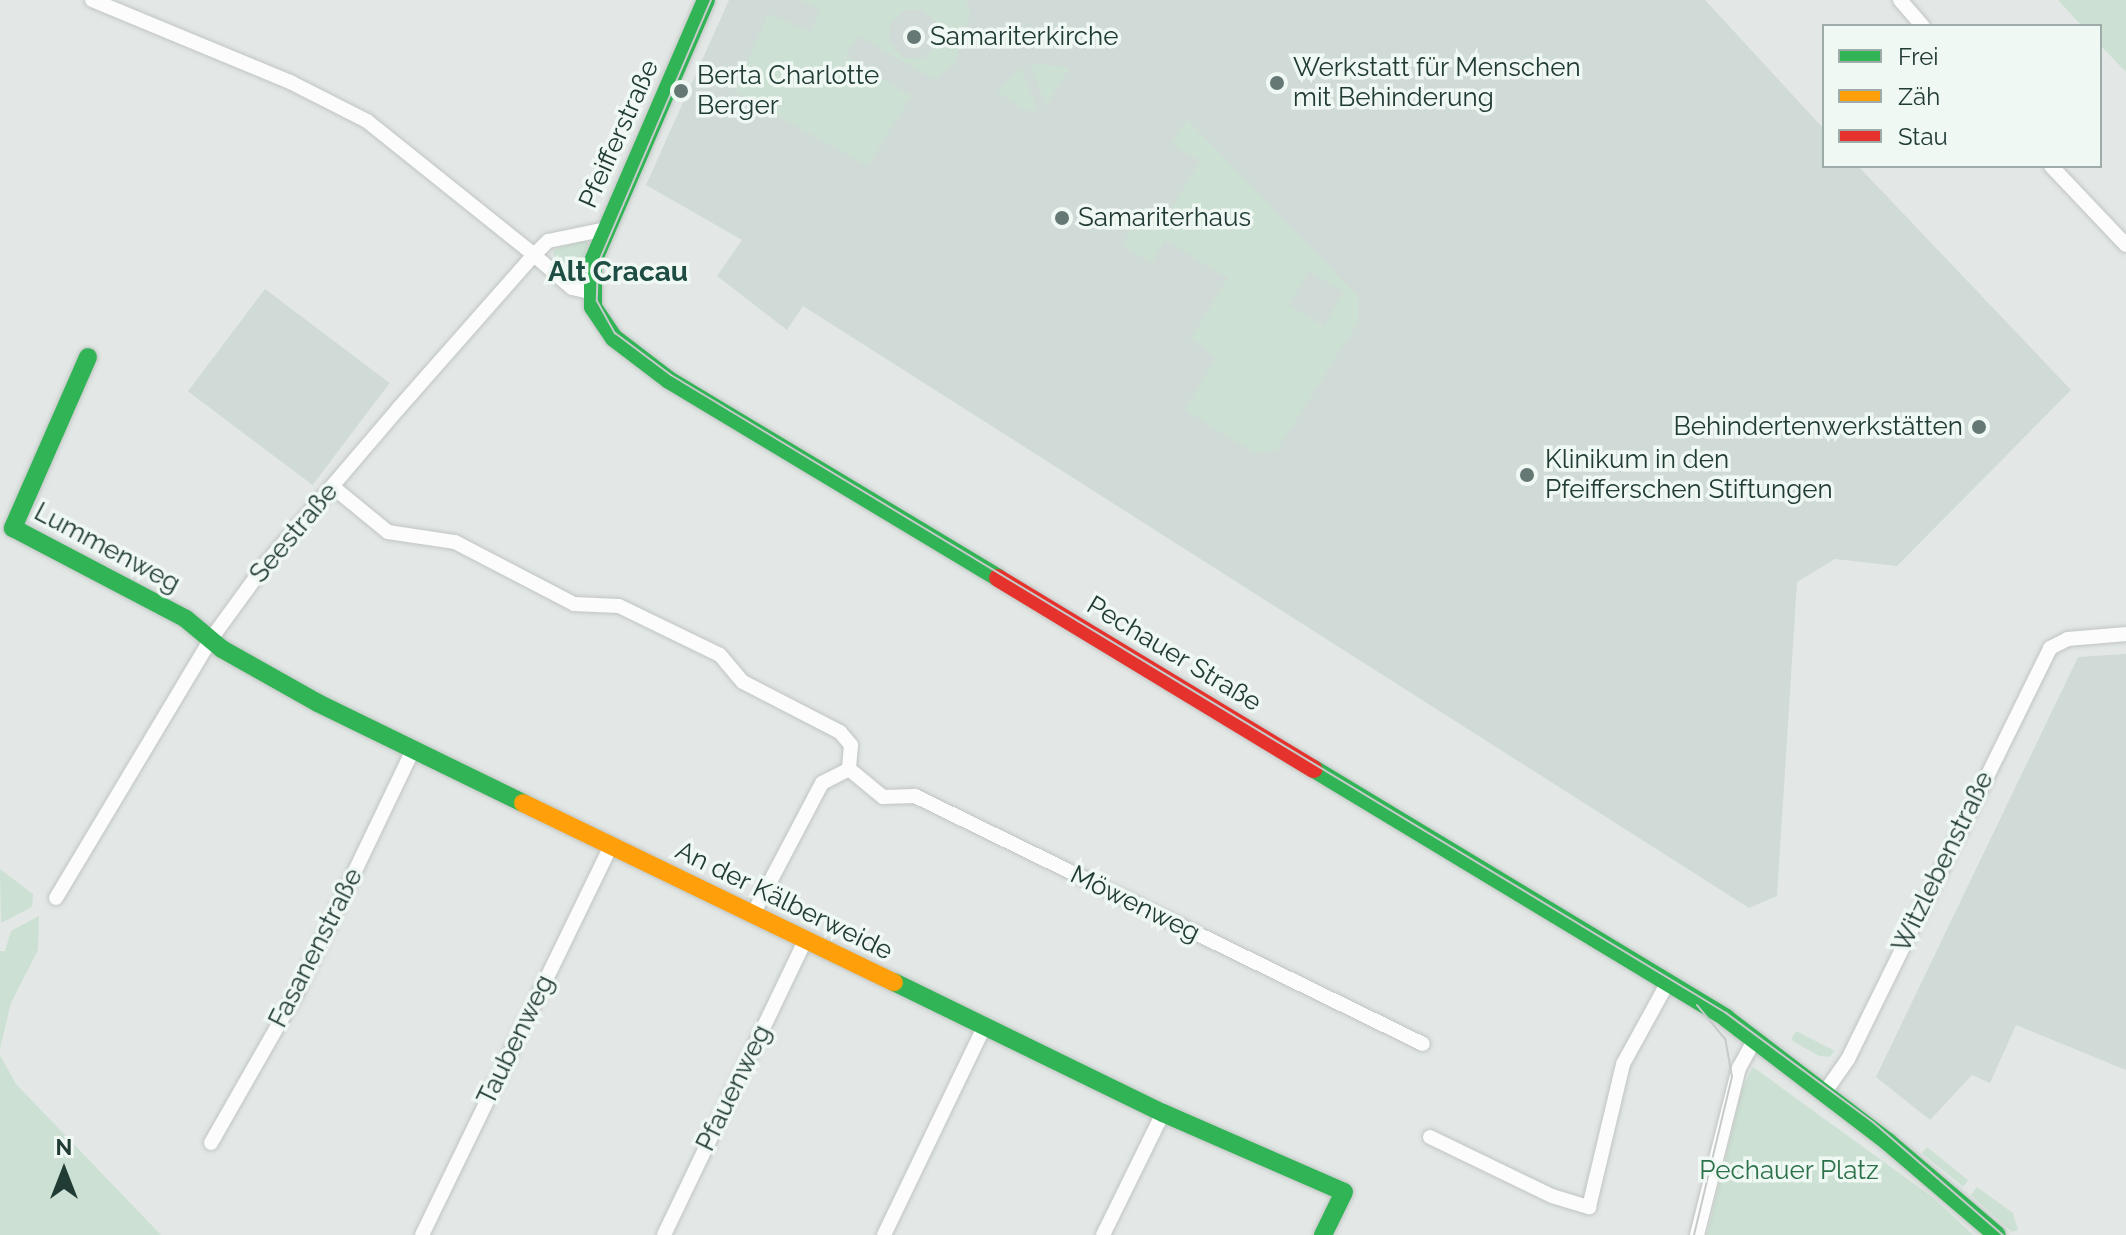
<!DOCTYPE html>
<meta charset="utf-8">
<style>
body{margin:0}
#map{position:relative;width:2126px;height:1235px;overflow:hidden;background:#e3e8e6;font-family:Raleway,sans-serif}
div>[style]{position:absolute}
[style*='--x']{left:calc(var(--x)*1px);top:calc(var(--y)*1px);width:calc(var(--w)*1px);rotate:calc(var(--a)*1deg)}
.built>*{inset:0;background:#d0dad6;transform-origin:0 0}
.green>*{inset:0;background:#cce1d3;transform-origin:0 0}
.roads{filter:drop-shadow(0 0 2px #c0c5c3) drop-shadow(0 0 2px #c0c5c3)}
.street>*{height:14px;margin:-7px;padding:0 7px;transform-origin:7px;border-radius:7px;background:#fbfcfb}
.fast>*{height:18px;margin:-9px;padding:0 9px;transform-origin:9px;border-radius:9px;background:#30b455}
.slow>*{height:18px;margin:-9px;padding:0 9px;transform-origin:9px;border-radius:9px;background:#ff9f0a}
.jam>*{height:18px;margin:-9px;padding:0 9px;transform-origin:9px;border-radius:9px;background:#e5322d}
.tram>*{height:2px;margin:-1px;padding:0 1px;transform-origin:1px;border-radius:1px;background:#c6cac9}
.dots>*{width:22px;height:22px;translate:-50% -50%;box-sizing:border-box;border:4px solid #f0f8f4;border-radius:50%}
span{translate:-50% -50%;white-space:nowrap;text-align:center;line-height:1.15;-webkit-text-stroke:7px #f0f8f4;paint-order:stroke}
.poi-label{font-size:26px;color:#213b35}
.left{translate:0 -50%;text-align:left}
.right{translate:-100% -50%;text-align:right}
.street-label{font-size:26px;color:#213b35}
.park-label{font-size:26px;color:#2b724a}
.neighbourhood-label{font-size:28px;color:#1d4d43;font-weight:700}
.legend{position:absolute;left:1822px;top:24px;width:280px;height:144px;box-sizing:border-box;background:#f0f8f4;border:2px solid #9daca8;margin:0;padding:10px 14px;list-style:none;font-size:24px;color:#213b35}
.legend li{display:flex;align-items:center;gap:16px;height:40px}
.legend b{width:40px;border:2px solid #9daca8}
.north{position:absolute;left:24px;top:1131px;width:80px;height:80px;-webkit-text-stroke:6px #f0f8f4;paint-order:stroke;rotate:0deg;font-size:22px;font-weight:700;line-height:32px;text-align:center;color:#213b35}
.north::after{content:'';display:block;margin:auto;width:28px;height:36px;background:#213b35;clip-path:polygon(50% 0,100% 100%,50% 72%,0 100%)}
</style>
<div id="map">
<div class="built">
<div style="clip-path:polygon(729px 0,1705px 0,1824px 129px,1824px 166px,1858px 166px,2071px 390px,1897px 566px,1835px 559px,1797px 582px,1777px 896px,1749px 908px,803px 306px,787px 330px,717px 276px,742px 240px,646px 185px)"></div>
<div style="left:265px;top:289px;width:156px;height:128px;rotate:37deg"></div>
<div style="clip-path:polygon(2126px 654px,2126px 1070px,2016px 1025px,1990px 1083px,1972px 1075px,1930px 1120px,1876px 1077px,2078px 657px)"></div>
</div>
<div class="green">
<div style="clip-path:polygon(evenodd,801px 0,966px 0,970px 13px,955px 63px,934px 79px,859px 36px,845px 56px,911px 96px,868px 166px,735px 92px,768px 14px,810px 32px,821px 11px,801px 0,905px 10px,922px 10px,936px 21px,938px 42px,925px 58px,904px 59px,889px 42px,890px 24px,905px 10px)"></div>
<div style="clip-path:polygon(2058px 0,2126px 0,2126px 72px,2100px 45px,2100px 26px,2082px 26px)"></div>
<div style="clip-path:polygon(1042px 64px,1069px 68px,1046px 106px,1031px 65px)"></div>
<div style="clip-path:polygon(1022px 68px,1027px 83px,1038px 111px,1027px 111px,997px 92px)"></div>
<div style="clip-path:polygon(evenodd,1187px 119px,1359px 298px,1358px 322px,1277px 450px,1255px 453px,1185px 410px,1216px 357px,1191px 339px,1228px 278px,1165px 240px,1152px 263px,1122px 245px,1141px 212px,1162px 224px,1200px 161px,1172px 144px,1187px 119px,1309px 271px,1344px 292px,1324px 326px,1289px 305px,1309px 271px)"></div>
<div style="clip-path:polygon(584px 240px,589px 244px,578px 271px,553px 255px,554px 250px)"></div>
<div style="clip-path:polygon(0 869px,33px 894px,32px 907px,1px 923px)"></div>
<div style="clip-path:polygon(39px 916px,38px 950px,11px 1003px,0 1049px,0 951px,5px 951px,11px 931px)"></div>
<div style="clip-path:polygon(1796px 1031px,1835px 1051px,1829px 1057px,1819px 1056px,1791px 1040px)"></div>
<div style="clip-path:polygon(0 1055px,16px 1084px,161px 1235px,0 1235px)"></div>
<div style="clip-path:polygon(1753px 1067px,1935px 1199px,1973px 1235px,1707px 1235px,1742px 1089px)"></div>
<div style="left:1927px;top:1147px;width:53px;height:8px;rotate:39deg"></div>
<div style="clip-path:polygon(1977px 1187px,2013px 1213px,2018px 1230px,2012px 1232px,1971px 1195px)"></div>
</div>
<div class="roads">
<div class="street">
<div style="--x:92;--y:0;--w:214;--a:22.5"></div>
<div style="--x:290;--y:82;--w:86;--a:26.9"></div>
<div style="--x:367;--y:121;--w:214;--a:38.7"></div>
<div style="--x:534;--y:255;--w:20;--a:-45"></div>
<div style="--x:548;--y:241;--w:59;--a:-11.7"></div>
<div style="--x:1900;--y:0;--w:35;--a:49"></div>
<div style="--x:2051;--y:166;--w:109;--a:46.5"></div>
<div style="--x:333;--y:487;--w:71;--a:39.3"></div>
<div style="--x:388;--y:532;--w:68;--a:8.5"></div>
<div style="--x:455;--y:542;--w:134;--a:27.5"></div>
<div style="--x:574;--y:604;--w:45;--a:2.5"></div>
<div style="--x:619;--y:606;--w:112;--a:25.9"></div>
<div style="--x:720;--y:655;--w:35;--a:50"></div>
<div style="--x:743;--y:682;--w:109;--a:27.3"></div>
<div style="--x:840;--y:732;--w:17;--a:50"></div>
<div style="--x:851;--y:745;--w:24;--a:95"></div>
<div style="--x:849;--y:769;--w:44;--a:39.5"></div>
<div style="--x:883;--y:797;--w:32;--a:-2"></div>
<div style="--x:915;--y:796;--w:565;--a:26.02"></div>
<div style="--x:56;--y:898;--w:302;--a:-59.1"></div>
<div style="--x:211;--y:639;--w:90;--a:-54"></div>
<div style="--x:264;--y:566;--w:206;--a:-49.5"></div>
<div style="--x:398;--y:409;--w:205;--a:-48.6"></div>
<div style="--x:534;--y:255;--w:50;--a:41"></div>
<div style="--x:572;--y:288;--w:18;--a:13"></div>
<div style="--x:753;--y:914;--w:148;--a:-62.2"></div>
<div style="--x:822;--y:783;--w:30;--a:-27"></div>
<div style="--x:1825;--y:1092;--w:40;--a:-55.1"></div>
<div style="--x:1848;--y:1059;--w:458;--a:-63.8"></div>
<div style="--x:2050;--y:648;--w:20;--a:-27"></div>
<div style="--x:2068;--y:639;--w:58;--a:-4.9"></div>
<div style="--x:1430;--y:1137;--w:136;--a:25.8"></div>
<div style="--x:1552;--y:1196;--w:39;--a:17"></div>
<div style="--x:1589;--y:1207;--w:147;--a:-76.6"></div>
<div style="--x:1623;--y:1064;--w:94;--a:-61.2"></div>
<div style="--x:211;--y:1143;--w:174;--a:-60.3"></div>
<div style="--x:297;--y:992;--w:268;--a:-64.4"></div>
<div style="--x:422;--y:1235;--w:433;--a:-64.1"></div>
<div style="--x:664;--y:1235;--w:326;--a:-64.4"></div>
<div style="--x:884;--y:1235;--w:231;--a:-64.3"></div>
<div style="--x:1103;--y:1235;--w:136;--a:-63.8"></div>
<div style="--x:1697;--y:1235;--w:172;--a:-75.9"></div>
<div style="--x:1739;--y:1068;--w:33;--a:-61"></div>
</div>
<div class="fast">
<div style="--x:706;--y:0;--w:284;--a:113.4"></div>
<div style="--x:593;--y:261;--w:46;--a:90"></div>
<div style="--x:593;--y:307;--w:37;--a:56"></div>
<div style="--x:614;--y:338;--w:69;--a:37.4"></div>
<div style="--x:669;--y:380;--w:384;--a:31"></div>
<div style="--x:88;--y:357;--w:187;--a:113.7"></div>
<div style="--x:13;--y:528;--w:195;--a:27.7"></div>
<div style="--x:186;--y:619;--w:47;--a:39.8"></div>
<div style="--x:222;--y:649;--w:110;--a:29.4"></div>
<div style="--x:318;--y:703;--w:228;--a:26"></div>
<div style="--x:1314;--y:769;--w:481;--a:31.1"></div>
<div style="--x:1726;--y:1018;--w:204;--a:37.4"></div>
<div style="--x:1888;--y:1142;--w:143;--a:40.5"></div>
<div style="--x:894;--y:982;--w:299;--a:26"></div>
<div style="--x:1163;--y:1113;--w:197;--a:23.6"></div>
<div style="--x:1344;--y:1192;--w:48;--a:116"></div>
</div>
<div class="slow">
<div style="--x:523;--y:803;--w:412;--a:25.8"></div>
</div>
<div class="jam">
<div style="--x:998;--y:578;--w:369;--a:31.2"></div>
</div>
</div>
<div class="tram">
<div style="--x:711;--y:0;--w:287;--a:113.2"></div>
<div style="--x:598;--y:264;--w:37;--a:92"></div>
<div style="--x:597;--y:301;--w:37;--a:61"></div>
<div style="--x:615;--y:333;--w:70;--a:36.9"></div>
<div style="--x:671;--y:375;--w:1233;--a:31.16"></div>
<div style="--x:1726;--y:1013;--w:184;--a:36.6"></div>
<div style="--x:1874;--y:1123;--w:171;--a:41"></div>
<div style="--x:1694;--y:1235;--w:163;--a:-76.5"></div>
<div style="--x:1732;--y:1077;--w:39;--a:-100"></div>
<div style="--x:1725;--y:1039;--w:44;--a:-129.5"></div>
</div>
<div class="dots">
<div style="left:914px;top:37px;background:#657873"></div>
<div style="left:1277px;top:83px;background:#657873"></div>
<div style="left:681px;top:91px;background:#657873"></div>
<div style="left:1062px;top:218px;background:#657873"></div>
<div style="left:1979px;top:427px;background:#657873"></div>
<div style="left:1527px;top:475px;background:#657873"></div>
</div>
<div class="poi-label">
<span class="left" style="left:930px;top:37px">Samariterkirche</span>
<span class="left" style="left:1293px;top:83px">Werkstatt für Menschen<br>mit Behinderung</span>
<span class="left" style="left:697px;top:91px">Berta Charlotte<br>Berger</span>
<span class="left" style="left:1078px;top:218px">Samariterhaus</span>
<span class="right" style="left:1963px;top:427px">Behindertenwerkstätten</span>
<span class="left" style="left:1545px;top:475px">Klinikum in den<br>Pfeifferschen Stiftungen</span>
</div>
<div class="street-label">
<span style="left:619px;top:134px;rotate:-66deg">Pfeifferstraße</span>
<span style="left:294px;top:533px;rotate:-50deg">Seestraße</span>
<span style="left:107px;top:548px;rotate:28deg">Lummenweg</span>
<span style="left:1174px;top:654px;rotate:31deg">Pechauer Straße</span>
<span style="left:1943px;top:862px;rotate:-64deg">Witzlebenstraße</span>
<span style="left:784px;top:901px;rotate:26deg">An der Kälberweide</span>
<span style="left:1135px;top:904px;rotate:26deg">Möwenweg</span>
<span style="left:316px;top:948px;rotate:-63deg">Fasanenstraße</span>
<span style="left:516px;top:1040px;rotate:-64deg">Taubenweg</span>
<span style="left:734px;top:1088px;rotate:-64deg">Pfauenweg</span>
</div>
<div class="park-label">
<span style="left:1789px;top:1171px">Pechauer Platz</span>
</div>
<div class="neighbourhood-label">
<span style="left:618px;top:272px">Alt Cracau</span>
</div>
<ul class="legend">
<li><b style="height:10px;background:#30b455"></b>Frei</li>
<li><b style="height:10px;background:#ff9f0a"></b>Zäh</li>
<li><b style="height:10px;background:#e5322d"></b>Stau</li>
</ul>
<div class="north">N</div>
</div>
